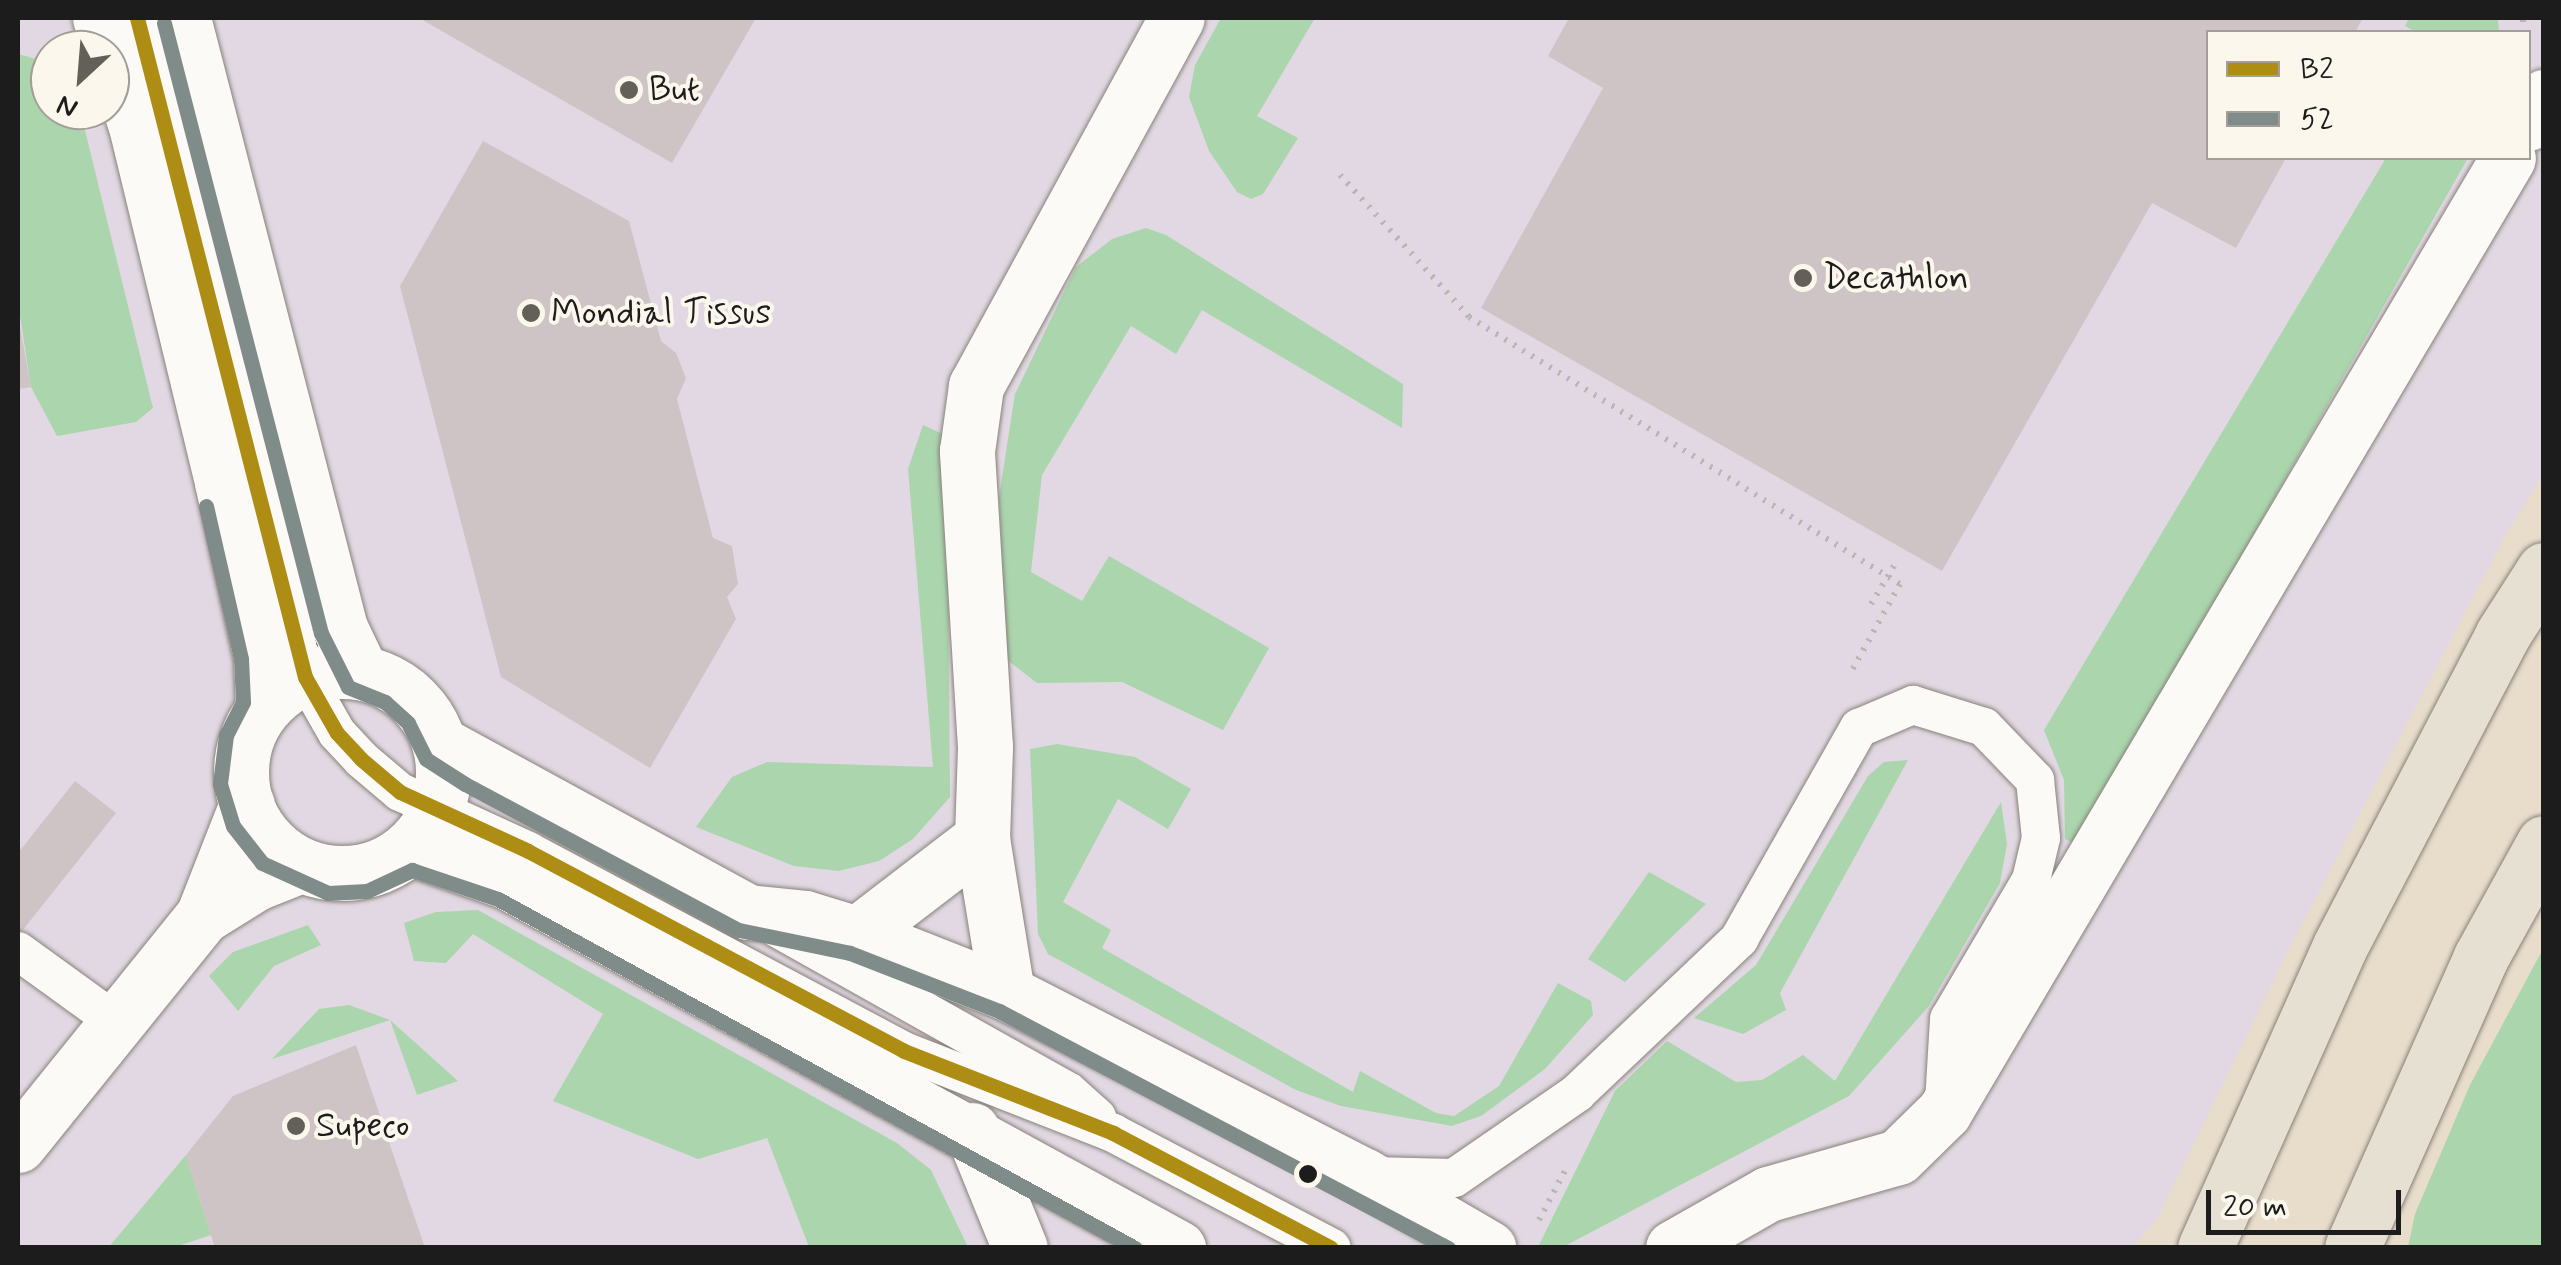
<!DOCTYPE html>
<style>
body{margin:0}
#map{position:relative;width:2561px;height:1265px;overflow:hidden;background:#e8dccb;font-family:Mynerve,sans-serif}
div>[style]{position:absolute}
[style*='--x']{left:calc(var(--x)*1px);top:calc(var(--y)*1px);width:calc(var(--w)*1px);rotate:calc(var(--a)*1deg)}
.built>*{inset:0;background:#e2d8e3}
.green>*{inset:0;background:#aad5ad}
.building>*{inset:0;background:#cec3c5}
.path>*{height:6px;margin-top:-3px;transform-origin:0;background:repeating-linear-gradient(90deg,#b8b7b3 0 2.5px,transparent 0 10.5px)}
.roads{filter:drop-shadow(0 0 2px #88827a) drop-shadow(0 0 2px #88827a)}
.service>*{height:38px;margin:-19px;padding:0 19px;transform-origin:19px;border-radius:19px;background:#fcfaf7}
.minor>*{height:55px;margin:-27.5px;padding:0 27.5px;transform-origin:27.5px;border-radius:27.5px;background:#fcfaf7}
.tertiary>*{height:55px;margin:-27.5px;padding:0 27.5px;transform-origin:27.5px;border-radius:27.5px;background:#fcfaf7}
.tertiary>.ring{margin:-27.5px;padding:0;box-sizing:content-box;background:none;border:55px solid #fcfaf7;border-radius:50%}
.trunk>*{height:55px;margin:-27.5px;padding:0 27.5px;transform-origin:27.5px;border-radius:27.5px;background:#e6e0d3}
.bus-1>*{height:15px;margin:-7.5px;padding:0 7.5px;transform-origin:7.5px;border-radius:7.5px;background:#ad8d13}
.bus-2>*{height:15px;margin:-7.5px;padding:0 7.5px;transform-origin:7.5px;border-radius:7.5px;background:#808c89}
.dots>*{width:28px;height:28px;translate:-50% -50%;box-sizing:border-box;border:5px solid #fbf7ec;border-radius:50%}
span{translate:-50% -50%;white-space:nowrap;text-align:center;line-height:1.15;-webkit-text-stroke:8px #fbf7ec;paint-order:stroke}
.poi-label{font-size:35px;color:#1c1c1c}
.left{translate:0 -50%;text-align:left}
.frame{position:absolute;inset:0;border:20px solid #1c1c1c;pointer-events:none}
.legend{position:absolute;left:2206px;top:30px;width:325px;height:130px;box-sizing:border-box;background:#fbf7ec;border:2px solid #a29f99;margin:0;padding:12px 18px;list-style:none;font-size:30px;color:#1c1c1c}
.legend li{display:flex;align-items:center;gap:20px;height:50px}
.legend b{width:50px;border:2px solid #a29f99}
.north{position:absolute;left:30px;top:30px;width:100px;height:100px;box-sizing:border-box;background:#fbf7ec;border:2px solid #a29f99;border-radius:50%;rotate:206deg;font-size:28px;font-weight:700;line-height:40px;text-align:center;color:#1c1c1c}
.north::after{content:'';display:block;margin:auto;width:35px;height:45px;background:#635f59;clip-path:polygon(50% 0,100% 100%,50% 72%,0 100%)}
.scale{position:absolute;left:2206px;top:1190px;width:195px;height:45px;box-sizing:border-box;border:5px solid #1c1c1c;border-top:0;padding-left:12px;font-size:30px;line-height:35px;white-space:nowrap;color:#1c1c1c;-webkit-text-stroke:8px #fbf7ec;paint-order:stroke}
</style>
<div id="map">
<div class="built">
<div style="clip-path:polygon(evenodd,18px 18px,2543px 18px,2543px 475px,2506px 534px,2288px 951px,2156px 1221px,2133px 1247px,18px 1247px,18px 18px,2208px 32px,2528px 32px,2528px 158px,2208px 158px,2208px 32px,18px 18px,50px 50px,110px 50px,110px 110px,50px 110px,50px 50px)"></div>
</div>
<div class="green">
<div style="clip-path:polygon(1221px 18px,1315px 18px,1257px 116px,1298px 138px,1263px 194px,1251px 199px,1237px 192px,1209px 151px,1189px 97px,1195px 65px)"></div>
<div style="clip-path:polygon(2409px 18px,2498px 18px,2499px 32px,2416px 32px,2405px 26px)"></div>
<div style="clip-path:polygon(18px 54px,50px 63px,50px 110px,78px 110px,82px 118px,153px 408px,136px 422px,57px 436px,31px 387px,18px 302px)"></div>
<div style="clip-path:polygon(2386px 158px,2468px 158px,2077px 845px,2065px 839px,2064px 780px,2044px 730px)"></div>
<div style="clip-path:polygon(1146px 228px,1166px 235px,1403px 384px,1402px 428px,1202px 310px,1176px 354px,1131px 326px,1042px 475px,1031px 572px,1082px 601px,1109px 556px,1269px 648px,1223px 730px,1122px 682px,1037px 683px,1006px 659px,999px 497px,1015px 394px,1076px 267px,1112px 239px)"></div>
<div style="clip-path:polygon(923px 425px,947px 436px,950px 797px,913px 839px,879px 861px,839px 871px,794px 866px,696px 827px,732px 777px,767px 762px,933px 767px,908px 469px)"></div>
<div style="clip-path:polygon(1057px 744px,1135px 757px,1191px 789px,1168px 829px,1118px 799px,1063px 902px,1111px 930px,1102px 948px,1353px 1092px,1360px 1071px,1436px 1113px,1454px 1116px,1499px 1086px,1558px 983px,1591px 1001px,1593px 1015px,1545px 1069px,1481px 1116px,1452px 1126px,1341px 1106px,1296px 1090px,1048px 954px,1038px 934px,1030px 749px)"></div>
<div style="clip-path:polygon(1908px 760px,1780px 993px,1786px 1010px,1743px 1034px,1694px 1018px,1756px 965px,1868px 776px,1884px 762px)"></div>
<div style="clip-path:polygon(2001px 802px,2007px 844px,2000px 883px,1929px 1006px,1849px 1096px,1563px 1247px,1538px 1247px,1615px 1091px,1667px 1041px,1736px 1082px,1762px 1080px,1803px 1055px,1835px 1081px)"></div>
<div style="clip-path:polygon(1649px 872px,1706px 904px,1625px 982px,1588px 959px)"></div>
<div style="clip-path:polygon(478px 910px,897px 1143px,931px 1170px,968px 1247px,809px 1247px,767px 1138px,698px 1159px,553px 1101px,603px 1014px,473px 934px,446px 963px,414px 961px,404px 923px,436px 912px)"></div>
<div style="clip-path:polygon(308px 925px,321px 945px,274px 966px,238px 1011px,209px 976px,233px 952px)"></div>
<div style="clip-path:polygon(2543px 949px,2543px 1247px,2408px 1247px,2415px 1214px,2470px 1085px)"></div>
<div style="clip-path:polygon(349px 1005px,390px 1020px,458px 1081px,417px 1095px,390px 1020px,272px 1059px,319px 1009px)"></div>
<div style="clip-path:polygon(186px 1155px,211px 1235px,175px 1247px,108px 1248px)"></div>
</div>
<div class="building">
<div style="clip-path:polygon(419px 18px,756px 18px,672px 163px)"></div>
<div style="clip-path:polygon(1569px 18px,2363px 18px,2355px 32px,2208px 32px,2208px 158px,2286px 158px,2236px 248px,2152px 203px,1942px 571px,1481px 308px,1603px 88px,1548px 56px)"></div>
<div style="clip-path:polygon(483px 141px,629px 221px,661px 341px,676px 353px,686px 378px,677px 399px,713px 538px,732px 546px,738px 584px,727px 597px,736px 619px,650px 768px,501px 677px,400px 286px)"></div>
<div style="clip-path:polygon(18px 316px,31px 387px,18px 389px)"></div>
<div style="clip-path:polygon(75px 781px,116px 813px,18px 936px,18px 853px)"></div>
<div style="clip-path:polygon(356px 1045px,425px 1248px,215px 1248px,186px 1155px,233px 1096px)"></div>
</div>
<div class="path">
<div style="--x:2523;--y:32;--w:14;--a:-90"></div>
<div style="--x:1340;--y:175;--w:192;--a:47.7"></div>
<div style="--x:1469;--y:317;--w:507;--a:31.78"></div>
<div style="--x:1900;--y:584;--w:101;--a:119.1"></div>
<div style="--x:1871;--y:604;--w:47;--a:-59"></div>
<div style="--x:1539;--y:1220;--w:62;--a:-62.2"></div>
</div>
<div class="roads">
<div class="service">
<div style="--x:137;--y:18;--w:680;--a:75.7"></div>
<div style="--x:305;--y:677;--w:64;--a:60.3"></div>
<div style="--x:337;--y:733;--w:35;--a:47"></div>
<div style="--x:361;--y:759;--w:51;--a:40.2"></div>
<div style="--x:400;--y:792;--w:141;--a:24.7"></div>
<div style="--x:528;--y:851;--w:426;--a:28"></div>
<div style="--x:904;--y:1051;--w:225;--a:21.4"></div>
<div style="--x:1113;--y:1133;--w:247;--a:27.7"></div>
<div style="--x:775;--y:927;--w:337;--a:29.3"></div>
<div style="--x:1069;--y:1092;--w:38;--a:42"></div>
<div style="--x:18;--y:951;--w:121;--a:35.9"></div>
<div style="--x:1370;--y:1176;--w:84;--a:1.4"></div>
<div style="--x:1454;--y:1178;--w:150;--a:-34.6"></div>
<div style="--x:1577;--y:1093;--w:224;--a:-43.5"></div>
<div style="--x:1739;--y:939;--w:243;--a:-60.4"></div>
<div style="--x:1859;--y:728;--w:59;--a:-23.1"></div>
<div style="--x:1913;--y:705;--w:74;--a:17.2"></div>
<div style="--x:1984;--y:727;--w:74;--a:46.1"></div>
<div style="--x:2035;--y:780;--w:58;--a:84.1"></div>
<div style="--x:2041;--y:838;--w:43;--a:103.4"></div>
<div style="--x:2031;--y:880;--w:161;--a:120.5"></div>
<div style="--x:1949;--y:1019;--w:85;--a:93.4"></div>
</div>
<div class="minor">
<div style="--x:2528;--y:123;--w:31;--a:-58"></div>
<div style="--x:203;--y:916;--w:62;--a:-31.9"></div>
<div style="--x:256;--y:883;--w:48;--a:-21.8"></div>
<div style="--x:857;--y:934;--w:158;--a:-37.5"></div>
<div style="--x:1007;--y:993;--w:157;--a:-99.2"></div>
<div style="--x:982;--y:838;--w:91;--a:-88.1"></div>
<div style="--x:985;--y:747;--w:297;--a:-93.5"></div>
<div style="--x:967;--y:451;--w:66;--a:-82.1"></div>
<div style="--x:976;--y:386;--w:419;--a:-61.4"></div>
<div style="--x:972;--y:1130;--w:127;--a:67.9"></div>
<div style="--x:18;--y:1145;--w:294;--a:-51.1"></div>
<div style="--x:203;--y:916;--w:120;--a:-68.6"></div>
<div style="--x:1673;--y:1248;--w:109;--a:-29.6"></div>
<div style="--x:1768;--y:1194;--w:135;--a:-15.9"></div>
<div style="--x:1898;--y:1157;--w:64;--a:-44.4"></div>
<div style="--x:1944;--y:1112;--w:1108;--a:-59.41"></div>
</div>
<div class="tertiary">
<div style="--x:100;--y:18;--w:114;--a:71.6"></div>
<div style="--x:136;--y:126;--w:366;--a:76.4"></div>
<div style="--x:222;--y:482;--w:178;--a:77.4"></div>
<div style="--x:261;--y:656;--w:51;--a:87.8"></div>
<div style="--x:183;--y:18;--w:630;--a:75.57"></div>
<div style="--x:340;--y:628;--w:49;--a:64.5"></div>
<div class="ring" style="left:241px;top:671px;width:147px;height:147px"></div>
<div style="--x:440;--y:744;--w:351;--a:28.6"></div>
<div style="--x:748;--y:912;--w:57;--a:6"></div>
<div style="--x:805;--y:918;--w:54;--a:17.1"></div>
<div style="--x:857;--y:934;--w:161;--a:21.5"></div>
<div style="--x:1007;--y:993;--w:402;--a:27.1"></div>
<div style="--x:1365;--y:1176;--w:143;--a:30.3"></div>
<div style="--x:411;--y:848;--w:101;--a:19.2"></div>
<div style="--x:506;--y:881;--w:766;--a:28.64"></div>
</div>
<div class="trunk">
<div style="--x:2205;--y:1248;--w:331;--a:-65.9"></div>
<div style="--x:2340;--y:946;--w:352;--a:-62.4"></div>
<div style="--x:2503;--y:634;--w:76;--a:-57.4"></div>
<div style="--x:2352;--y:1248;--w:318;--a:-66.1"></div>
<div style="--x:2481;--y:957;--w:130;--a:-61.1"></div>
</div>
</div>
<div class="bus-1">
<div style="--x:137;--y:18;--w:680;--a:75.7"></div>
<div style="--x:305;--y:677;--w:64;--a:60.3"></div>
<div style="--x:337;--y:733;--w:35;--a:47"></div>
<div style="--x:361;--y:759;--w:51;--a:40.2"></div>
<div style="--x:400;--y:792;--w:141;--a:24.7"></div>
<div style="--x:528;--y:851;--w:426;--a:28"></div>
<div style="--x:904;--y:1051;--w:225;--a:21.4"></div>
<div style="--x:1113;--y:1133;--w:246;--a:27.8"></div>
</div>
<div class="bus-2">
<div style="--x:164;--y:23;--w:630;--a:75.57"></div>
<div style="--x:321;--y:633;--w:60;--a:63.4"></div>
<div style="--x:348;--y:687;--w:40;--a:22"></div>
<div style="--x:385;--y:702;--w:31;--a:42"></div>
<div style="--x:408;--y:723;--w:40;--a:63.4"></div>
<div style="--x:426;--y:759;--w:46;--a:32.7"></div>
<div style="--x:465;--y:784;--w:310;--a:28.1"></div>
<div style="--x:739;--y:930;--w:113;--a:11.7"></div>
<div style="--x:850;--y:953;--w:160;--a:21.3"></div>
<div style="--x:999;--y:1011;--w:508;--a:27.83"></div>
<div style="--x:206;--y:506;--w:157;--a:77.1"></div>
<div style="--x:241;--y:659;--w:43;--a:87.3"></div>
<div style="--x:243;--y:702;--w:37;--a:117"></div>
<div style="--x:226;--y:735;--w:49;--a:97"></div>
<div style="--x:220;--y:784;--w:44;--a:72.8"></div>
<div style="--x:233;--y:826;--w:47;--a:51.9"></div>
<div style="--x:262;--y:863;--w:72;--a:24.4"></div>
<div style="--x:328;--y:893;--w:39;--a:-3"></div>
<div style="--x:367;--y:891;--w:50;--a:-25"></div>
<div style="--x:412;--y:870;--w:91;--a:18.6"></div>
<div style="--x:498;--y:899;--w:726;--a:28.72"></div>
</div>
<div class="dots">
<div style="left:629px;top:90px;background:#635f59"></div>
<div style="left:1803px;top:278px;background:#635f59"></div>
<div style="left:531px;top:313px;background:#635f59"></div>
<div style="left:296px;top:1126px;background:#635f59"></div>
<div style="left:1308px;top:1174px;background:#1c1c1c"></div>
</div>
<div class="poi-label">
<span class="left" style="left:649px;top:90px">But</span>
<span class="left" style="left:1823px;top:278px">Decathlon</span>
<span class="left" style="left:551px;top:313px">Mondial Tissus</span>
<span class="left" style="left:316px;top:1126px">Supeco</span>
</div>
<div class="frame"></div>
<ul class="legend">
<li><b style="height:12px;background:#ad8d13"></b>B2</li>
<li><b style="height:12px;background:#808c89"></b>52</li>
</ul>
<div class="north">N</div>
<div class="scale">20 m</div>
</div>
